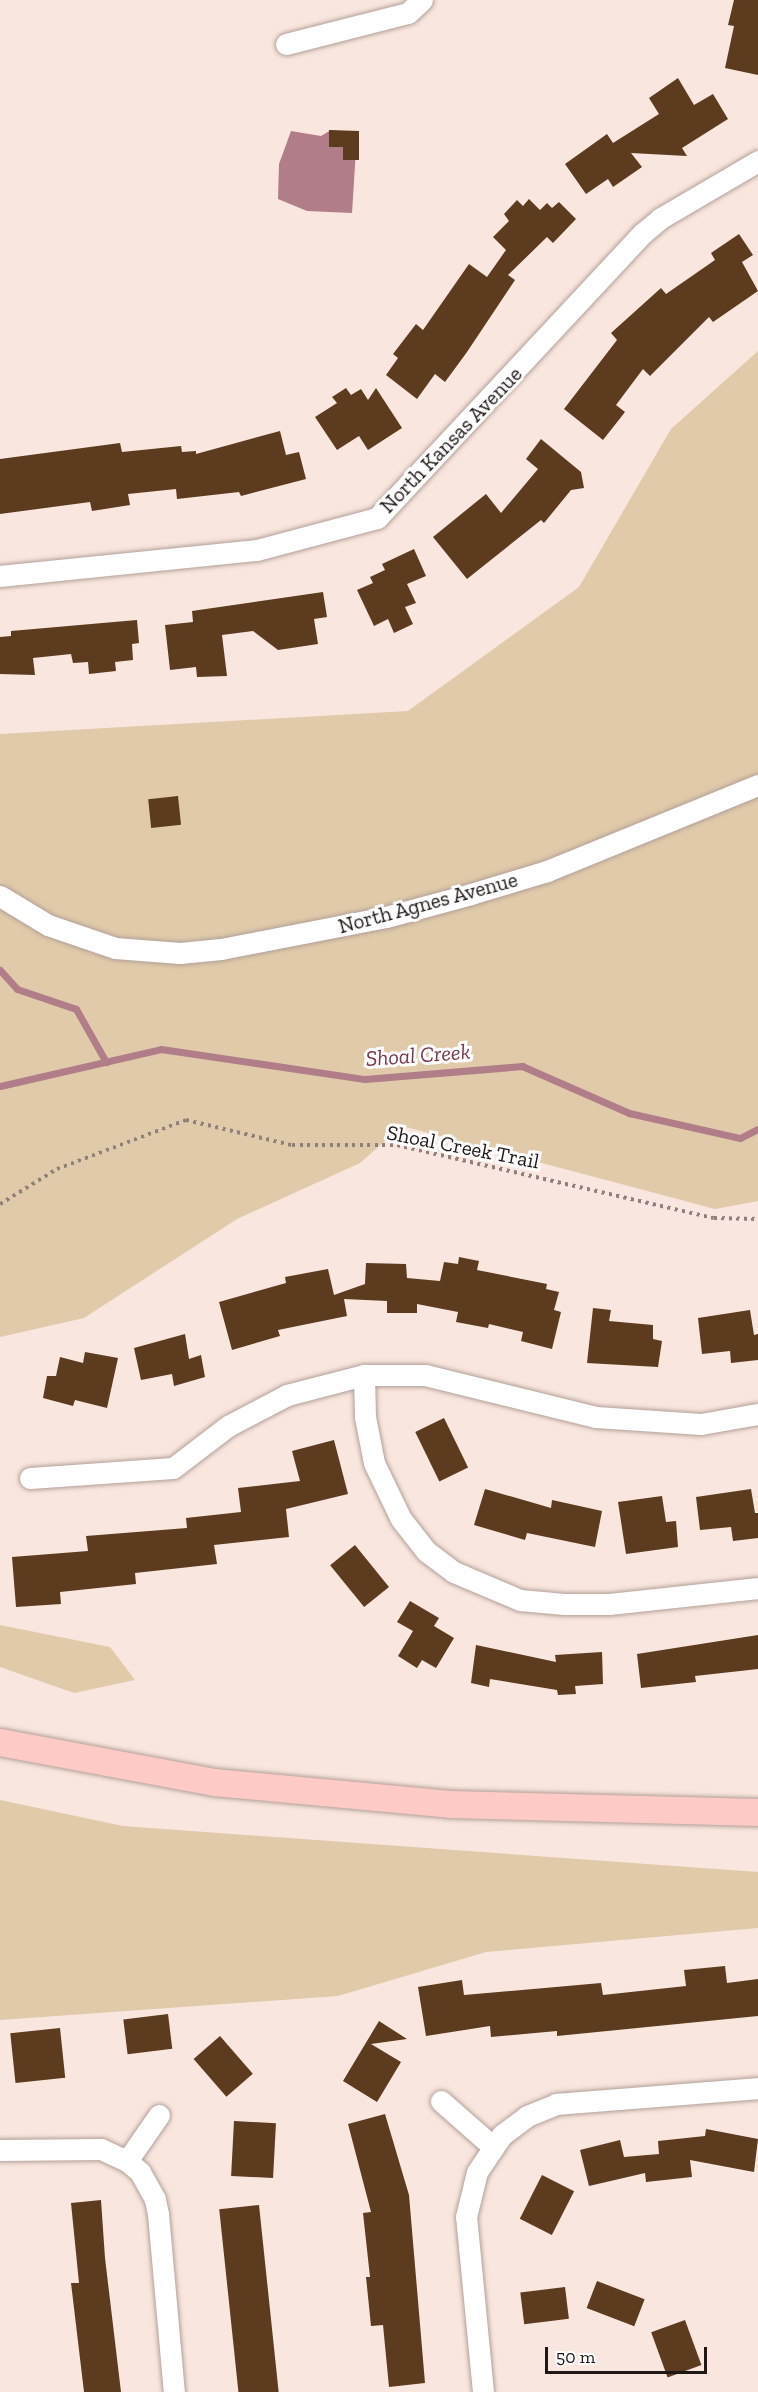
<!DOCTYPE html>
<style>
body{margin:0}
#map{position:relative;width:758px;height:2392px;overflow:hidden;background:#f9e6de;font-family:"Zilla Slab",serif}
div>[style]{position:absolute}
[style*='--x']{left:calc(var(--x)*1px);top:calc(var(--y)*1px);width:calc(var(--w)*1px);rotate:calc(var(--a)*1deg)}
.green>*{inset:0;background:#e0caa9}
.water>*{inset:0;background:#b07d88}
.stream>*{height:7px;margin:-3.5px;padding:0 3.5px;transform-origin:3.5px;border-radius:3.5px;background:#b07d88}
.building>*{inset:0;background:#5c3b1e;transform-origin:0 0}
.path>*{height:4px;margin-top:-2px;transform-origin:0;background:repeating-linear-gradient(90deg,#8e817b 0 3px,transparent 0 7.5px)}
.roads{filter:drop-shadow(0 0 2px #b2a099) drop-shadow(0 0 2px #b2a099)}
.minor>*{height:21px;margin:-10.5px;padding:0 10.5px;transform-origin:10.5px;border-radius:10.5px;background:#fff}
.major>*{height:27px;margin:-13.5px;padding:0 13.5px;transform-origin:13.5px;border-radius:13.5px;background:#fdcac6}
span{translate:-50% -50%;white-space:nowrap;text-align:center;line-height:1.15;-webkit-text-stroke:6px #fff;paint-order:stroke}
.street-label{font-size:21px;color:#1f1816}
.water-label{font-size:22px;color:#773547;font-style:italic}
.scale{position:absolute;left:545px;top:2347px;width:162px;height:27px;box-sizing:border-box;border:3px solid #1f1816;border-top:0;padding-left:8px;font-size:18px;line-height:21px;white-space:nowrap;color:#1f1816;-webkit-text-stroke:4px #fff;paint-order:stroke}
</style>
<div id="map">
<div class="green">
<div style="clip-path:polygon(758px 351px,758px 1201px,715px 1209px,402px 1126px,360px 1163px,237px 1219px,84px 1318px,0 1337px,0 734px,408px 711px,579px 587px,671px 429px)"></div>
<div style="clip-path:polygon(0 1625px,110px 1647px,135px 1680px,74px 1693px,0 1667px)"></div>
<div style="clip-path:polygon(0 1800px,123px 1826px,758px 1872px,758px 1928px,486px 1952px,338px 1996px,0 2020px)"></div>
</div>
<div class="water">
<div style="clip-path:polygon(331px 130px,357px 134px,352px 213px,307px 211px,278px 199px,279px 164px,291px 131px,321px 136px)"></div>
</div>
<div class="stream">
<div style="--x:0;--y:970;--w:25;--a:48"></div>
<div style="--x:17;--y:989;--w:62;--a:18.7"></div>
<div style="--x:76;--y:1009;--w:61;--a:60.5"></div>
<div style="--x:0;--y:1086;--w:165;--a:-12.9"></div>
<div style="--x:161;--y:1049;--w:206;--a:8.4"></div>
<div style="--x:365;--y:1079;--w:158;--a:-4.7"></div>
<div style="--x:522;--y:1066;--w:117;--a:23.7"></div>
<div style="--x:629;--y:1113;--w:114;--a:12.7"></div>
<div style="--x:740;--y:1138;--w:20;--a:-27"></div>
</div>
<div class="building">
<div style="clip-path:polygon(734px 0,758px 0,758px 75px,725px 68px,734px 26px,728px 25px)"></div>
<div style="clip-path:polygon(678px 78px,694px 105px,713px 94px,728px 119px,682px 148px,687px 156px,631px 153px,642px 167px,613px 187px,608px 179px,586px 194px,565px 164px,607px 134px,613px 143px,659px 114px,649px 98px)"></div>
<div style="clip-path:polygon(329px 130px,359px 131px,359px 160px,343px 160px,343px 147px,329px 147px)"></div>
<div style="clip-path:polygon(529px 199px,540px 210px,547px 203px,552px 208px,559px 202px,576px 219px,553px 243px,547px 237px,508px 275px,515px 280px,467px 352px,445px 382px,435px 374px,417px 399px,386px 375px,398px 358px,393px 354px,416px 324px,423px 330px,469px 264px,487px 277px,506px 250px,493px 237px,509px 221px,504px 214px,517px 200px,523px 206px)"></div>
<div style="clip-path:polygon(739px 234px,753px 255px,742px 262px,758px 291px,713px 322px,709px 317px,650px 376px,643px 369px,616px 405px,625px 412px,603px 440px,564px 409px,617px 340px,611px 333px,661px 288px,666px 294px,715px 260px,711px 253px)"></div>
<div style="clip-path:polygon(346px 388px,351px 395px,361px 389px,368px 400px,376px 388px,402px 428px,368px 450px,359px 436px,337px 450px,315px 417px,337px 403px,332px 397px)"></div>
<div style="clip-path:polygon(280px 431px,286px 455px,299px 452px,306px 479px,241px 496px,239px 492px,177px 499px,176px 489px,128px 494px,130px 505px,92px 511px,90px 502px,0 514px,0 459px,120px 443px,122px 452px,181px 446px,182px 452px,196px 451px,196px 454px)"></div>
<div style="clip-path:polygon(541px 439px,581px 472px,584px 488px,571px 490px,544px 523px,541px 520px,467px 579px,433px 537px,486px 494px,501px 513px,538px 469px,526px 459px)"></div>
<div style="clip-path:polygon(414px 549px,426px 576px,407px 584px,416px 603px,405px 607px,413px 624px,394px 633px,388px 619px,374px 626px,357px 590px,373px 583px,370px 577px,385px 570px,382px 564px)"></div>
<div style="clip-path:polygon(323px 592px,327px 617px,314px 619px,318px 644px,278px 650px,253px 631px,222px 635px,227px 676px,197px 677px,196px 667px,170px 670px,165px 625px,193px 622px,192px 611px)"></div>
<div style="clip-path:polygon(137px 620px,139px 643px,132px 644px,133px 660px,115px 662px,116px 671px,89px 674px,88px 662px,73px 663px,71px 654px,33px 658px,35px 675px,0 674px,0 637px,11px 636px,11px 631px)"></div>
<div style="left:178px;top:796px;width:29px;height:30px;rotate:84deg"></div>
<div style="clip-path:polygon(459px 1257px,479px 1261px,477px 1270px,547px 1284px,546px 1289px,559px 1292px,554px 1310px,561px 1312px,552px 1349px,521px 1341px,523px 1332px,489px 1324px,488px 1328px,456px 1322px,458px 1312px,417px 1304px,417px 1313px,387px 1313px,387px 1301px,344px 1299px,347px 1316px,278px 1330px,280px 1336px,232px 1350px,219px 1302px,286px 1283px,285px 1277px,328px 1269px,334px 1295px,365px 1284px,366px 1263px,406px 1264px,407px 1278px,440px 1281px,444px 1262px,458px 1264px)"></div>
<div style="clip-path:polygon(593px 1308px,611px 1310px,609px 1321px,653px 1325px,653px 1339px,662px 1341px,658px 1367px,587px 1363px)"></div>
<div style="clip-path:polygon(750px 1310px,754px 1335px,758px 1334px,758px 1360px,731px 1363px,730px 1351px,702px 1354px,698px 1318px)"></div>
<div style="clip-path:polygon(185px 1334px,189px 1359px,201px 1355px,205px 1377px,174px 1386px,172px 1374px,141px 1380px,134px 1348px)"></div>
<div style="clip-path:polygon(85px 1352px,118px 1358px,107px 1408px,75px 1400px,73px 1406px,43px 1398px,47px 1376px,56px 1376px,60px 1357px,83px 1363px)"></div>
<div style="left:444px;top:1418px;width:55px;height:32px;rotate:64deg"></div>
<div style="clip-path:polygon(334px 1440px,348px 1494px,286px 1509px,289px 1537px,214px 1545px,217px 1564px,135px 1573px,136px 1584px,60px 1592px,61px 1604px,16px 1607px,12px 1557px,88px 1551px,86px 1536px,187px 1528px,186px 1518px,241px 1512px,238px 1488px,300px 1481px,292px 1451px)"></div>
<div style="clip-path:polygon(485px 1489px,551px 1508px,552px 1500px,602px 1511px,595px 1547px,527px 1533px,525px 1540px,474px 1525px)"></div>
<div style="clip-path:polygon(751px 1489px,755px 1513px,758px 1513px,758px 1538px,733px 1541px,731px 1527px,700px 1530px,696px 1497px)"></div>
<div style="clip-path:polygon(662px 1496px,666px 1522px,676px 1521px,678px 1547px,626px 1554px,618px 1502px)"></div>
<div style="left:355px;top:1545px;width:54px;height:32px;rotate:51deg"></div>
<div style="clip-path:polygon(410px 1601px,439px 1618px,434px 1626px,454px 1638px,436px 1668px,422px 1660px,417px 1668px,398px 1656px,413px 1631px,397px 1622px)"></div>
<div style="clip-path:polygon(758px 1635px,758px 1669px,695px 1676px,696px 1682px,641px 1688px,637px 1654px)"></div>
<div style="clip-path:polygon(476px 1645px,556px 1662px,555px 1655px,602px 1652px,603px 1684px,575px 1686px,576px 1694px,558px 1695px,557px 1690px,490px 1679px,489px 1687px,471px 1683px)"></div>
<div style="clip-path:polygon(725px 1966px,727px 1983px,758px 1979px,758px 2016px,557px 2036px,557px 2031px,491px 2037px,490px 2026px,426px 2036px,418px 1987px,462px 1980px,464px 1995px,601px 1983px,603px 1995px,686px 1986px,684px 1970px)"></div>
<div style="left:168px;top:2014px;width:35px;height:45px;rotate:83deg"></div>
<div style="clip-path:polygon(379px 2021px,407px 2039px,371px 2044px,401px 2062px,377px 2102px,343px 2081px)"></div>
<div style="left:60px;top:2028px;width:50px;height:50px;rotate:84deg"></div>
<div style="left:220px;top:2036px;width:50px;height:35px;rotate:49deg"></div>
<div style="clip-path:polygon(385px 2114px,409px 2195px,425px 2383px,389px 2387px,383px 2325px,371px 2326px,366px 2277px,370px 2277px,363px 2213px,371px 2212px,348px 2124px)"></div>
<div style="left:234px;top:2121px;width:42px;height:55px;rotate:3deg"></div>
<div style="clip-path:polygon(706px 2129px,758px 2139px,754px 2172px,690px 2160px,692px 2177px,646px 2182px,645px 2173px,589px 2186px,580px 2150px,620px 2140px,624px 2157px,659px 2154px,658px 2141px,705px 2136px)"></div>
<div style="left:542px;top:2175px;width:36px;height:49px;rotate:27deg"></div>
<div style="clip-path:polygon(101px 2200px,105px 2258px,121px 2392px,84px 2392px,71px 2283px,79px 2283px,71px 2203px)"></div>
<div style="left:259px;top:2205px;width:188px;height:40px;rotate:84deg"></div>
<div style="left:597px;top:2281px;width:51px;height:29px;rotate:21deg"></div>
<div style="left:565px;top:2287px;width:32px;height:45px;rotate:83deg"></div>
<div style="left:685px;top:2320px;width:48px;height:36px;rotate:70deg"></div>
</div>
<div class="path">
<div style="--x:0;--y:1204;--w:67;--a:-31.6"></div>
<div style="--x:57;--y:1169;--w:138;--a:-20.8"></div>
<div style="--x:186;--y:1120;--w:109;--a:13.3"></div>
<div style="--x:292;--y:1145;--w:105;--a:0"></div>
<div style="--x:397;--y:1145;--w:325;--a:13"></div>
<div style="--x:714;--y:1218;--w:44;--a:1.3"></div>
</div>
<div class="roads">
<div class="minor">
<div style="--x:286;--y:44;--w:126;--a:-14.3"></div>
<div style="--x:408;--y:13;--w:19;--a:-43"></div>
<div style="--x:0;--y:576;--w:258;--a:-5.8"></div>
<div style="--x:257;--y:550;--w:124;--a:-14.9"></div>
<div style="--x:377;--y:518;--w:390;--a:-47"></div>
<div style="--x:643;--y:233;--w:23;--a:-40"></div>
<div style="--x:661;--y:218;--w:113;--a:-30.4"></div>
<div style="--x:0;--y:896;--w:56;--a:31.1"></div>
<div style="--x:48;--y:925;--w:71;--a:18.9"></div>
<div style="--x:115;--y:948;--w:65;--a:4.4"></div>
<div style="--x:180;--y:953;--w:41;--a:-5.6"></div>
<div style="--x:221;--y:949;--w:168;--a:-11"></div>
<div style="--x:386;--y:917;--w:88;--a:-15.1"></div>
<div style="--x:471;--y:894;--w:79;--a:-16.8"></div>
<div style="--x:547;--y:871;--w:228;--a:-22.2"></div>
<div style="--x:364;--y:1375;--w:42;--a:88.6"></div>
<div style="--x:365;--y:1417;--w:47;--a:78.9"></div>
<div style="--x:374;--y:1463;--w:62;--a:64.3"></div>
<div style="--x:401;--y:1519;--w:41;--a:52"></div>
<div style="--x:426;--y:1551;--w:35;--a:37"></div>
<div style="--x:454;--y:1572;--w:72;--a:23"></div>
<div style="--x:520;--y:1600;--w:44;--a:5.2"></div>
<div style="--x:564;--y:1604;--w:45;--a:0"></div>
<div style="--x:609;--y:1604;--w:150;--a:-6.1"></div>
<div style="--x:30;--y:1478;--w:143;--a:-4"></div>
<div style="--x:173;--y:1468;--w:69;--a:-37.4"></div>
<div style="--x:228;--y:1426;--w:67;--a:-27.7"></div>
<div style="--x:287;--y:1395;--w:80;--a:-14.6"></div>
<div style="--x:364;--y:1375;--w:61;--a:0"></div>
<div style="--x:425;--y:1375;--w:176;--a:13.8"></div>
<div style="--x:596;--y:1417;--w:105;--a:3.8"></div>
<div style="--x:701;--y:1424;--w:58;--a:-10"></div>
<div style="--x:441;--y:2101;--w:68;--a:41.4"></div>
<div style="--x:0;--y:2150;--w:101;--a:-0.6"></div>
<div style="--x:101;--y:2149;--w:29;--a:25"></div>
<div style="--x:127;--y:2161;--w:17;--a:40"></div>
<div style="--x:140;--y:2172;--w:31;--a:61"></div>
<div style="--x:155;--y:2199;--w:15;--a:79"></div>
<div style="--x:158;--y:2214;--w:179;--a:84.9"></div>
<div style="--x:127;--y:2161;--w:56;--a:-55.2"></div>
<div style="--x:483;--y:2392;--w:176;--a:-95.5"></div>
<div style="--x:466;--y:2217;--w:46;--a:-76.3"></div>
<div style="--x:477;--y:2172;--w:45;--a:-56"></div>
<div style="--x:502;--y:2135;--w:31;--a:-37"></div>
<div style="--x:527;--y:2116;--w:31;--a:-22"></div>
<div style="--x:556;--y:2104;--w:203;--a:-4.5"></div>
</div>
<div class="major">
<div style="--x:0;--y:1742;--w:218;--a:10.6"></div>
<div style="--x:214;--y:1782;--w:237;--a:5.3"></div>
<div style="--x:450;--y:1804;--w:308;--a:1.5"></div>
</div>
</div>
<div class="street-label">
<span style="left:451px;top:440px;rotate:-46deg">North Kansas Avenue</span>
<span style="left:428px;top:903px;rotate:-15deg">North Agnes Avenue</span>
<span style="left:463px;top:1147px;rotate:11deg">Shoal Creek Trail</span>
</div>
<div class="water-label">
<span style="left:418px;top:1055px;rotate:-4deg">Shoal Creek</span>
</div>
<div class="scale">50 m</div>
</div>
